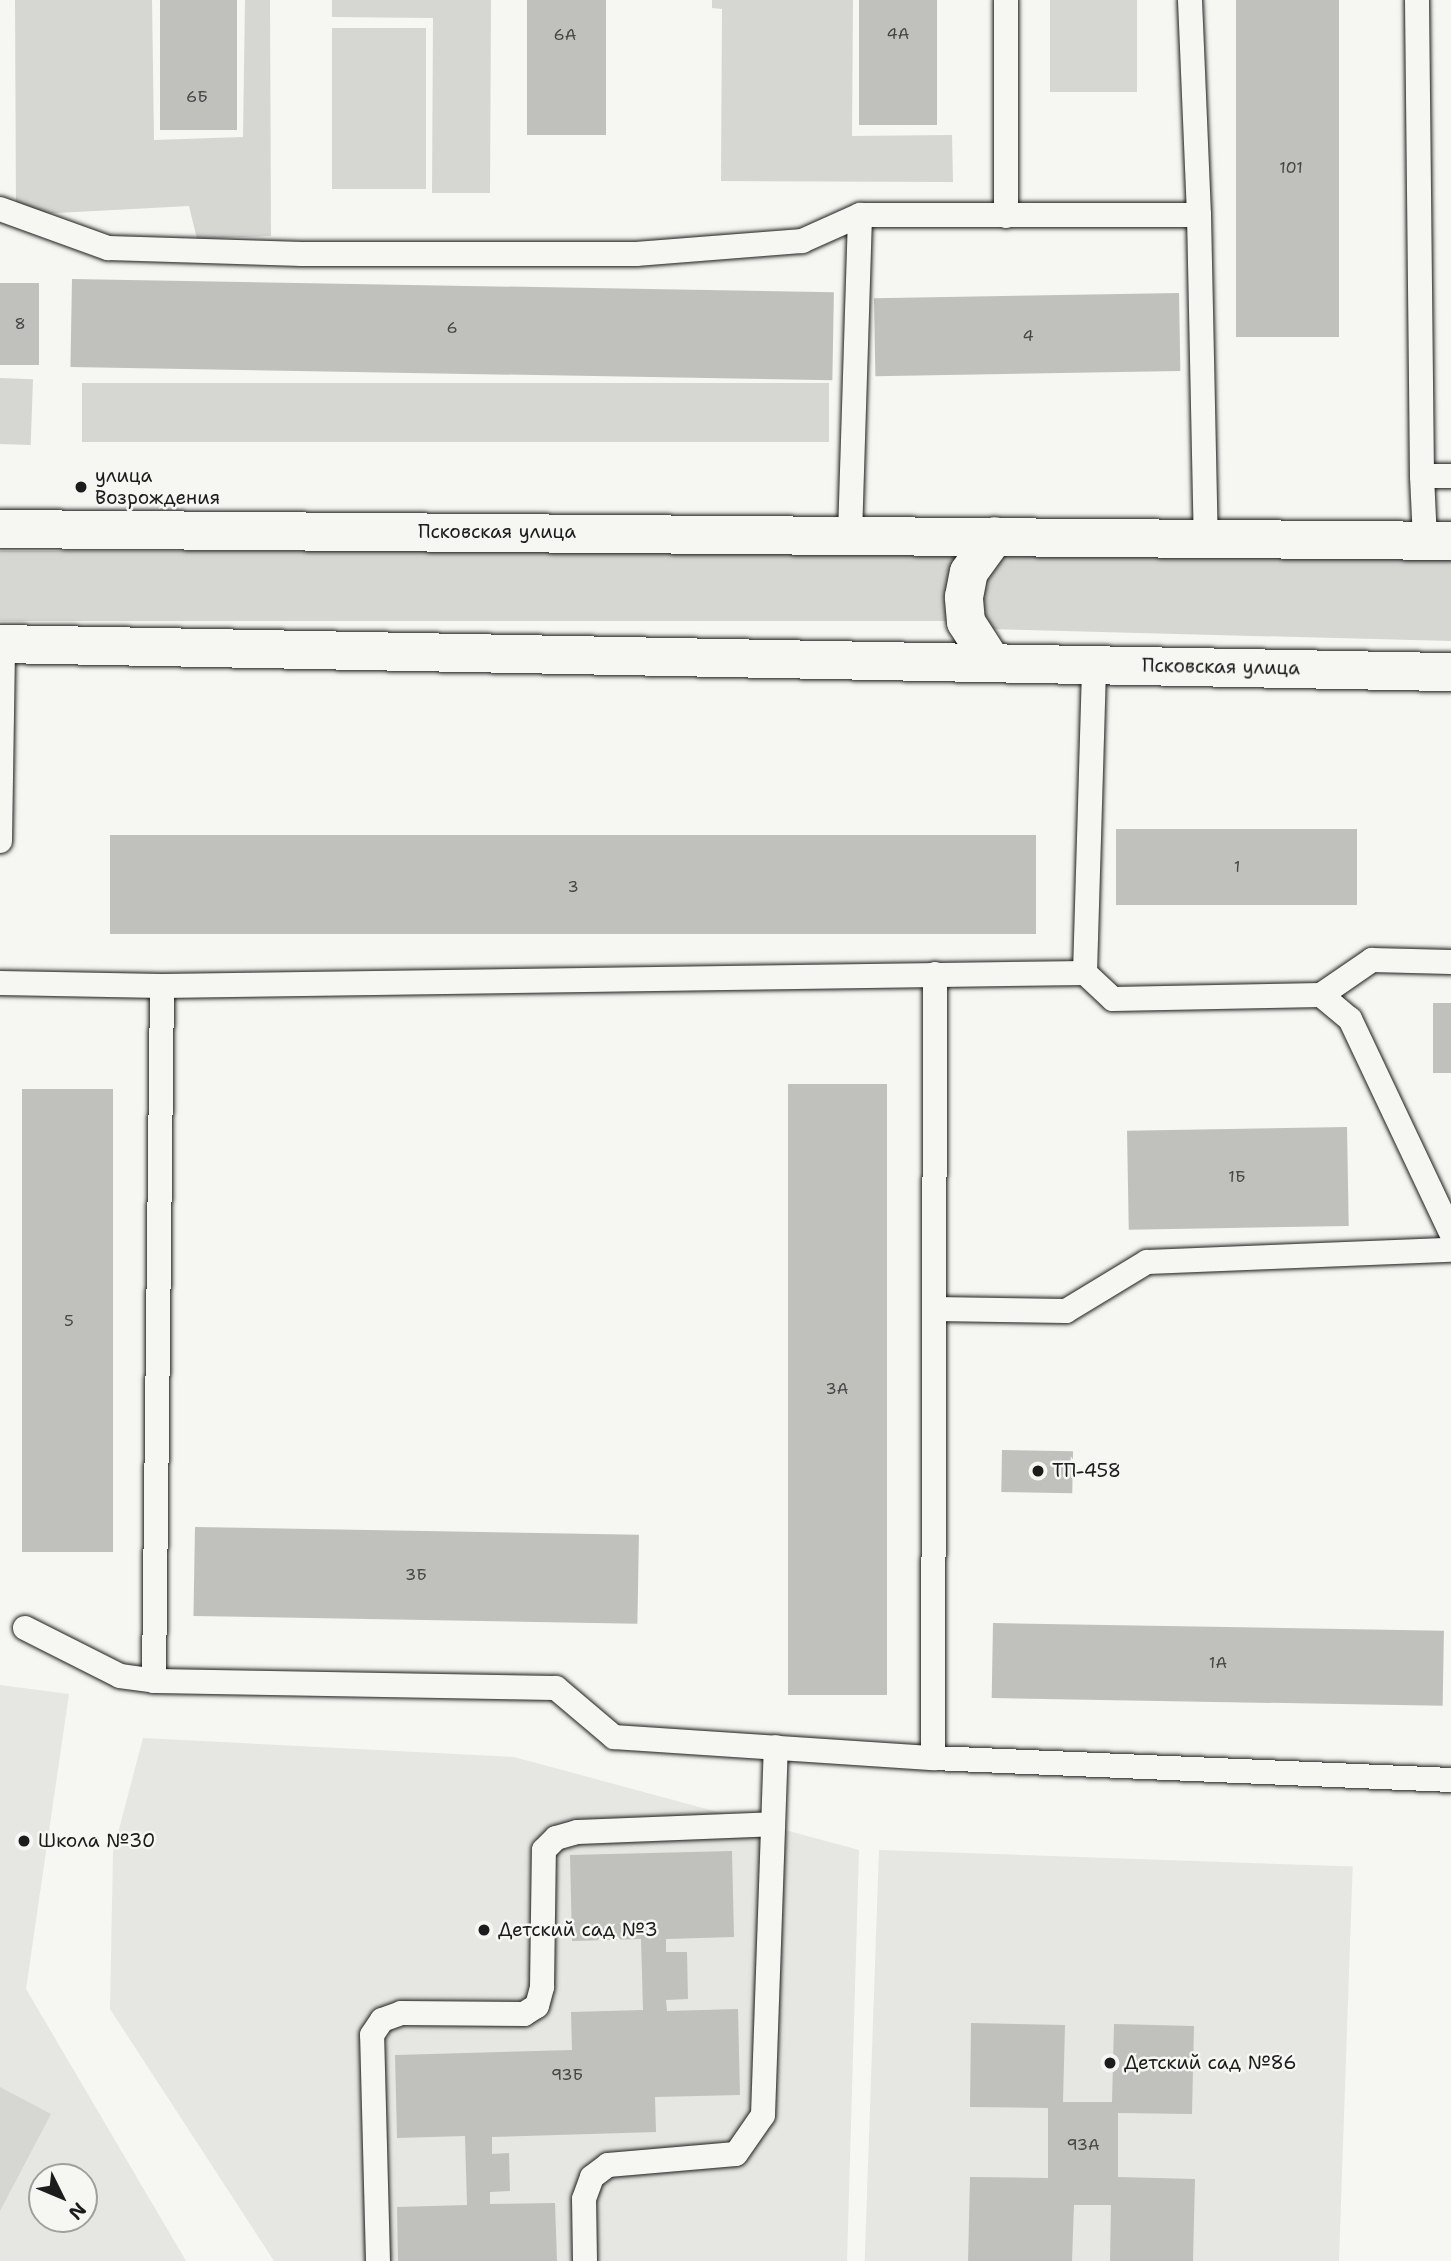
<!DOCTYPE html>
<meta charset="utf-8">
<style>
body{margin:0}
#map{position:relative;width:1451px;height:2261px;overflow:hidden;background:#f6f6f2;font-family:"Shantell Sans",sans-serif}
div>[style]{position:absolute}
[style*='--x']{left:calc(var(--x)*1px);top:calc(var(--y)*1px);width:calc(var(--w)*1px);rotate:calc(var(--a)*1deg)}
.built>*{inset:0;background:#e6e6e2;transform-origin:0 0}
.green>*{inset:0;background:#d6d6d2;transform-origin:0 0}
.building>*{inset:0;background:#c0c0bd;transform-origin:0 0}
.roads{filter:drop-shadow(0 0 2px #1c1c1c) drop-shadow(0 0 2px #1c1c1c)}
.lane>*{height:24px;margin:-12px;padding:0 12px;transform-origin:12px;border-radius:12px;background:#f6f6f2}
.street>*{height:38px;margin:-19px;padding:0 19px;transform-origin:19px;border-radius:19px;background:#f6f6f2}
.dots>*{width:19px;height:19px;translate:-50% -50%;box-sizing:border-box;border:4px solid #f6f6f2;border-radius:50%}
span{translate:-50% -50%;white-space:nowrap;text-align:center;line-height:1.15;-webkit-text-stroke:5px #f6f6f2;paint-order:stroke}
.number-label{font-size:16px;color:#454544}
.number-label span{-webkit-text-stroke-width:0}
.poi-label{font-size:19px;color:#1c1c1c}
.left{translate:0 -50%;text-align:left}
.street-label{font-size:19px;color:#1c1c1c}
.north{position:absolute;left:28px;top:2163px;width:70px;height:70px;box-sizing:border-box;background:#f6f6f2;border:2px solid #9f9f9c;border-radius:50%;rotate:133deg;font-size:19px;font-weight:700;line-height:28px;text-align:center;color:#1c1c1c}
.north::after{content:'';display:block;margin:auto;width:24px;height:32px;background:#1c1c1c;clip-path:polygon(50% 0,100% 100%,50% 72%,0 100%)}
</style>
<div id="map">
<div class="built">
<div style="clip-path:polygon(evenodd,0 1685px,69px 1694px,26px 1989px,186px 2261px,0 2261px,0 1685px,42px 2177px,84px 2177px,84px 2219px,42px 2219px,42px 2177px)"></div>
<div style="clip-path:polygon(143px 1738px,514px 1757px,859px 1850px,847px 2261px,274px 2261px,110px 2009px,113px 1852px)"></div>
<div style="left:879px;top:1850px;width:474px;height:411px;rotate:2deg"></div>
</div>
<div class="green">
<div style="clip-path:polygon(15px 0,152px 0,154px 140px,243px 137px,245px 0,270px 0,271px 236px,197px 239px,189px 206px,38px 214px,16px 206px)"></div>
<div style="clip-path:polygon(332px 0,491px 0,490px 193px,432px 193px,433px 18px,332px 17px)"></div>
<div style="clip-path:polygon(712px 0,853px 0,852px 136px,952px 135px,953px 182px,721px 181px,722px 9px,712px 8px)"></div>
<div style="left:1050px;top:0;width:87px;height:92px"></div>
<div style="left:426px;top:28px;width:161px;height:94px;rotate:90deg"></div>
<div style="left:0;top:378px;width:33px;height:66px;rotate:2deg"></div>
<div style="left:82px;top:383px;width:747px;height:59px"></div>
<div style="left:0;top:551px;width:968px;height:70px"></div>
<div style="clip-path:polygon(1451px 555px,1451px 641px,986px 629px,973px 585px,985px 556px)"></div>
<div style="clip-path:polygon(0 2087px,51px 2114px,0 2211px)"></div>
</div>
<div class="building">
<div style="left:160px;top:0;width:77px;height:130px"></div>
<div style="left:527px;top:0;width:79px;height:135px"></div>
<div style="left:859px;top:0;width:78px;height:125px"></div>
<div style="left:1236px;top:0;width:103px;height:337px"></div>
<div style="left:72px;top:279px;width:762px;height:88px;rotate:1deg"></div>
<div style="left:0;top:283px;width:39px;height:82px"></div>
<div style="left:1179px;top:293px;width:78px;height:305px;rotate:89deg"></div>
<div style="left:1116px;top:829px;width:241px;height:76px"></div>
<div style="left:110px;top:835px;width:926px;height:99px"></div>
<div style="left:1433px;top:1003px;width:18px;height:70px"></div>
<div style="left:788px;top:1084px;width:99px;height:611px"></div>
<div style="left:113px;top:1089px;width:463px;height:91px;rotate:90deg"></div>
<div style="left:1347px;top:1127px;width:99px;height:220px;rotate:89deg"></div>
<div style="left:1002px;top:1450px;width:71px;height:42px;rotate:1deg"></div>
<div style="left:195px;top:1527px;width:444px;height:89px;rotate:1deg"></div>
<div style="left:993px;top:1623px;width:451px;height:75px;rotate:1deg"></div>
<div style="clip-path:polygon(732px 1851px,734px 1937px,666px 1939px,666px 1952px,687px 1952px,688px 1999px,666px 2000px,667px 2011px,738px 2009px,740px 2095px,655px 2097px,656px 2132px,492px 2137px,492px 2154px,509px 2153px,510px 2191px,490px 2192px,490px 2204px,555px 2203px,557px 2261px,398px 2261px,397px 2207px,467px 2205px,465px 2136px,397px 2138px,395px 2055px,572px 2050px,571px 2012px,643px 2010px,641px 1939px,572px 1941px,570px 1855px)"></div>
<div style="clip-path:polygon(971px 2023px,1065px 2025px,1063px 2102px,1112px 2102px,1114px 2024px,1194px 2026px,1192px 2114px,1118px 2113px,1118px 2177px,1195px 2179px,1193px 2261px,1110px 2261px,1111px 2205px,1074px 2205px,1072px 2261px,968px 2261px,970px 2177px,1048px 2178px,1048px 2108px,970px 2107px)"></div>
</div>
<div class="roads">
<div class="lane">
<div style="--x:1417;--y:0;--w:476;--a:89.4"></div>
<div style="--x:0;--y:209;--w:115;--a:19.9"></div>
<div style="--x:108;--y:248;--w:194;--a:1.8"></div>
<div style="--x:302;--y:254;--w:334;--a:0"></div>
<div style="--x:636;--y:254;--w:167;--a:-4.5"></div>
<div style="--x:802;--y:241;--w:64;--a:-24.1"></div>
<div style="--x:860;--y:215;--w:339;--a:0"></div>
<div style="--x:1199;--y:215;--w:215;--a:-92.4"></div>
<div style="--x:1199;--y:215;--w:323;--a:88.8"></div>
<div style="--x:1006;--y:216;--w:216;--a:-90"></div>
<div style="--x:850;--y:535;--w:320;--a:-88.2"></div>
<div style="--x:1425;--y:540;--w:64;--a:-92.7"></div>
<div style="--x:1422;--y:476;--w:29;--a:0"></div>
<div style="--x:0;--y:841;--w:197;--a:-89.1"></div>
<div style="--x:1085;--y:973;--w:309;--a:-88.3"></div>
<div style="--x:0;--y:983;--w:162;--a:1.1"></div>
<div style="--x:162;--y:986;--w:923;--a:-0.81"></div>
<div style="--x:1085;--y:973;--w:38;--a:43"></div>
<div style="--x:1113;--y:999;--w:208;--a:-1.1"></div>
<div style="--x:1321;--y:995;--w:38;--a:40"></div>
<div style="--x:1350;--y:1019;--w:237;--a:64.7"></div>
<div style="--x:162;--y:986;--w:695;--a:90.66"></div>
<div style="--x:154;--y:1681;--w:402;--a:1"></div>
<div style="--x:556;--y:1688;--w:76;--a:40.2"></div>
<div style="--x:614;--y:1737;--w:320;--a:3.8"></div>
<div style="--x:933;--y:1758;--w:518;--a:2.43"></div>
<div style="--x:1321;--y:995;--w:62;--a:-34.5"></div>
<div style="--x:1372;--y:960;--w:79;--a:1.5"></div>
<div style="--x:935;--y:1309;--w:131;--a:0.9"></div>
<div style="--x:1066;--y:1311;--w:95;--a:-31.2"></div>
<div style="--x:1147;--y:1262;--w:304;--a:-2.3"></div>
<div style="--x:25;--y:1628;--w:106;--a:26.8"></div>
<div style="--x:120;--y:1676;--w:34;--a:8"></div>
<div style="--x:933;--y:1758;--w:784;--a:-89.85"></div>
<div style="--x:378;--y:2261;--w:226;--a:-91.5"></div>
<div style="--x:372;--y:2035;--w:18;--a:-56"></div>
<div style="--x:382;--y:2020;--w:20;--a:-20"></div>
<div style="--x:401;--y:2013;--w:123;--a:0.5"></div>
<div style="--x:524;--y:2014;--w:15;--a:-32"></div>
<div style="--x:537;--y:2006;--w:20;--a:-75"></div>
<div style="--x:542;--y:1987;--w:137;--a:-89.2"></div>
<div style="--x:544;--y:1850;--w:17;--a:-45"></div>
<div style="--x:556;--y:1838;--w:22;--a:-16"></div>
<div style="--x:577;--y:1832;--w:196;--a:-2.3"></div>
<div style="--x:585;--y:2261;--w:62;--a:-90.9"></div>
<div style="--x:584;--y:2199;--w:23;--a:-70"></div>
<div style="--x:592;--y:2177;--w:20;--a:-37"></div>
<div style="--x:608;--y:2165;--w:128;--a:-4.9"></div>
<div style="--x:736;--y:2154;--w:47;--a:-55.3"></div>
<div style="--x:763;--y:2115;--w:368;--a:-88"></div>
</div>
<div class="street">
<div style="--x:0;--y:529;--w:1451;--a:0.47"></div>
<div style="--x:0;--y:644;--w:1451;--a:1.11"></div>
<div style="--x:991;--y:661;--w:46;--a:-122.7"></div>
<div style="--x:966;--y:622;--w:25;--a:-95"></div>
<div style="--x:964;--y:597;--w:25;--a:-79"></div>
<div style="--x:969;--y:572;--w:44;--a:-54.2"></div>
</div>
</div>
<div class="dots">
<div style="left:81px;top:487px;background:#1c1c1c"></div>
<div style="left:1038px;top:1471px;background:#1c1c1c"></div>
<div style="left:24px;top:1841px;background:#1c1c1c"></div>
<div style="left:484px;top:1930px;background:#1c1c1c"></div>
<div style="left:1110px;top:2063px;background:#1c1c1c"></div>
</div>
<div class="number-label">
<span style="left:898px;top:34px">4А</span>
<span style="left:565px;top:35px">6А</span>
<span style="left:197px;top:97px">6Б</span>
<span style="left:1291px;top:168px">101</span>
<span style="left:20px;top:324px">8</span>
<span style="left:452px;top:328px">6</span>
<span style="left:1028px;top:336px">4</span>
<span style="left:1237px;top:867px">1</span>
<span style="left:573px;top:887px">3</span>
<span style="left:1237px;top:1177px">1Б</span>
<span style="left:69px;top:1321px">5</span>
<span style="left:837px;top:1389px">3А</span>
<span style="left:416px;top:1575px">3Б</span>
<span style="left:1218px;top:1663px">1А</span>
<span style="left:567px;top:2075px">93Б</span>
<span style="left:1083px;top:2145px">93А</span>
</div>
<div class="poi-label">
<span class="left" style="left:95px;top:487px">улица<br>Возрождения</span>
<span class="left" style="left:1052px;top:1471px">ТП-458</span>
<span class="left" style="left:38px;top:1841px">Школа №30</span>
<span class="left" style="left:498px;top:1930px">Детский сад №3</span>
<span class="left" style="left:1124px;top:2063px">Детский сад №86</span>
</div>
<div class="street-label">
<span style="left:497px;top:532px">Псковская улица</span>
<span style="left:1221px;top:667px;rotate:1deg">Псковская улица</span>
</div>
<div class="north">N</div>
</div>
